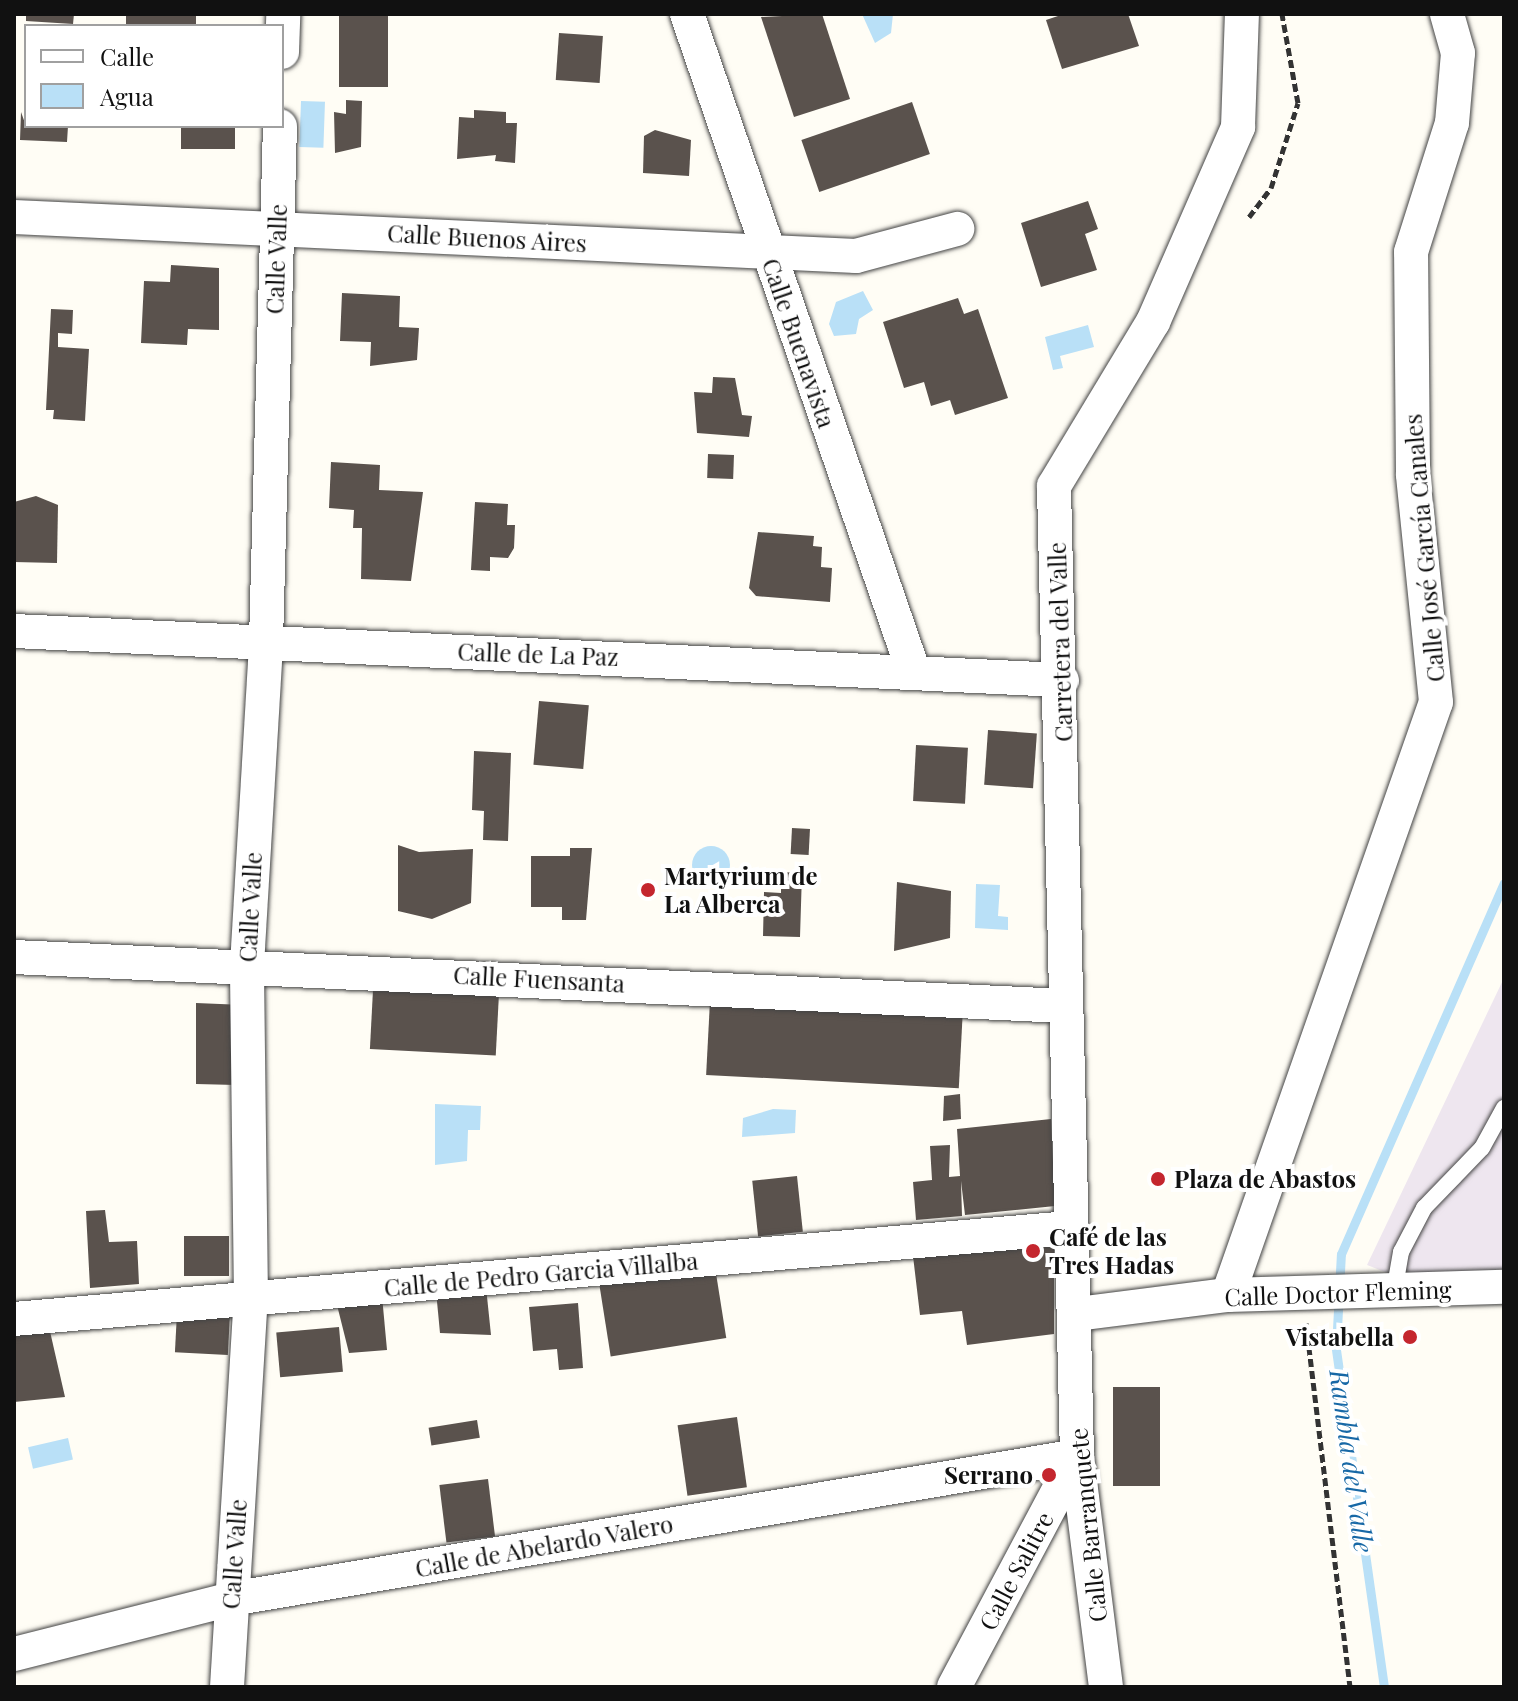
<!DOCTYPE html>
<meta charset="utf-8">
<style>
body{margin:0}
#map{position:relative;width:1518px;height:1701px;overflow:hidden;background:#fffdf5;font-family:"Playfair Display",serif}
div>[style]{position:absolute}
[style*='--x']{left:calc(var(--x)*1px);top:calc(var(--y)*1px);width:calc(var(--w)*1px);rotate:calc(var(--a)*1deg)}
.industrial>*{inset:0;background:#eee6ef}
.water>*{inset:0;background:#b9e0f7;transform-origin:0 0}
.round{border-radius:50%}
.stream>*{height:9px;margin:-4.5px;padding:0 4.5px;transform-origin:4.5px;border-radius:4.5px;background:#b9e0f7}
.building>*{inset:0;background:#5a524d;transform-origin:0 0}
.path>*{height:5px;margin-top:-2.5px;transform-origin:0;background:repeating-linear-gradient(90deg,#333 0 8px,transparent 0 12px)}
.roads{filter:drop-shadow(0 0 2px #444) drop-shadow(0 0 2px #444)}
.service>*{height:16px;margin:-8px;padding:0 8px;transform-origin:8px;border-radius:8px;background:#fff}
.minor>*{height:34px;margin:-17px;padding:0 17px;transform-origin:17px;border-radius:17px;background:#fff}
.dots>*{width:22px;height:22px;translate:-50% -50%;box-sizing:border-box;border:4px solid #fff;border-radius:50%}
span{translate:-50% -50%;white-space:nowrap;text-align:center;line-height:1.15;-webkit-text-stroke:8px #fff;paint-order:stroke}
.street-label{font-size:24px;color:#111}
.poi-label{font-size:24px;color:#111;font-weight:700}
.left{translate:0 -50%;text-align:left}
.right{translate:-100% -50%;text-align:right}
.water-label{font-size:26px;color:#1768a6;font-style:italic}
.frame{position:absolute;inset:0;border:16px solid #111;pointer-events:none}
.legend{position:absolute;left:24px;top:24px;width:260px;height:104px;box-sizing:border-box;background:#fff;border:2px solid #a0a0a0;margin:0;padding:10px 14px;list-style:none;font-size:24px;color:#111}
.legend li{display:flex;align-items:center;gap:16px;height:40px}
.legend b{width:40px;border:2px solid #a0a0a0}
</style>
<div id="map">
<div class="industrial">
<div style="clip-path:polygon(1504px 978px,1504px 1269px,1403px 1279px,1367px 1265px)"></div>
</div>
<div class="water">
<div style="clip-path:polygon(862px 14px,893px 14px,891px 33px,875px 43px)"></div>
<div style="left:301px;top:101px;width:24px;height:46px;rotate:2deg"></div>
<div style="clip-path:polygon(863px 291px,873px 310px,859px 319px,856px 334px,834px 336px,829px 324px,836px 302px)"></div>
<div style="clip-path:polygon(1088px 325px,1094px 347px,1060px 356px,1063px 368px,1053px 370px,1045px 337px)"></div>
<div class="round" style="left:692px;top:846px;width:38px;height:38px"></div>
<div style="clip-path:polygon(976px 884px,1000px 885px,998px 916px,1008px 917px,1008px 930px,975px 928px)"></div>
<div style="clip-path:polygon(435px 1104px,481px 1106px,480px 1130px,468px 1130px,467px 1161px,435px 1165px)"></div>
<div style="clip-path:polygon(773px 1109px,796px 1110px,795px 1133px,742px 1137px,743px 1118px)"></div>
<div style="left:68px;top:1438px;width:22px;height:41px;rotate:77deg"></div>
</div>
<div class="stream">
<div style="--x:1384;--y:1687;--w:342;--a:-98.1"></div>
<div style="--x:1336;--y:1348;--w:94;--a:-87"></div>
<div style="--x:1341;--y:1254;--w:405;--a:-66.3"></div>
</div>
<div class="building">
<div style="clip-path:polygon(26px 14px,74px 14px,73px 24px,26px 21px)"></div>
<div style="left:126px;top:14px;width:70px;height:12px"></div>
<div style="left:339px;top:14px;width:49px;height:73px"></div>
<div style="clip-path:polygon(822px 14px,850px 99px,794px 117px,761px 17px)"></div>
<div style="clip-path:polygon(1064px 14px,1128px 14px,1139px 46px,1062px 69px,1046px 20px)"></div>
<div style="left:559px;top:33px;width:44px;height:47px;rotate:4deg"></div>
<div style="clip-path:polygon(346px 100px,362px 101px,361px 147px,335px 153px,334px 112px,346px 114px)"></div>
<div style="left:912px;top:102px;width:55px;height:117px;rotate:71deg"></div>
<div style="clip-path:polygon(474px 110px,506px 112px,506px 123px,517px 123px,515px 163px,495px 161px,496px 155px,457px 159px,459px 117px,474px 118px)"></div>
<div style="clip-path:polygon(21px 112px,26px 126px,68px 126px,67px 142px,20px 140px)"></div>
<div style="left:181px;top:126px;width:54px;height:23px"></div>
<div style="clip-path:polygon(655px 130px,691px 140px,689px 176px,643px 173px,644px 136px)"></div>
<div style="clip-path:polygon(1088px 201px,1098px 229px,1085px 234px,1097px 270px,1041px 287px,1021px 223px)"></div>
<div style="clip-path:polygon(171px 265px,219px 268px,219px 330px,188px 329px,187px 345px,141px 343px,144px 281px,170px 282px)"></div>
<div style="clip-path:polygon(342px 293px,400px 296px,399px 327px,419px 328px,417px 360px,370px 366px,371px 342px,340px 341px)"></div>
<div style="clip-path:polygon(958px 298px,964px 314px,978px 309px,1008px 398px,955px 415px,950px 400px,931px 406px,924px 382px,904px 388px,883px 322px)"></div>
<div style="clip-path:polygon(51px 309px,73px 310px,72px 334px,58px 333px,58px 347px,89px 349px,85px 421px,53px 419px,54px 410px,46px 410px)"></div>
<div style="clip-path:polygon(713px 377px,735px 378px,742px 415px,752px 416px,749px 437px,697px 433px,694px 392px,712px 393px)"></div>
<div style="left:708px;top:454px;width:26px;height:24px;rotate:2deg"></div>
<div style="clip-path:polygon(331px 462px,380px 465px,379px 490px,423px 492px,411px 581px,361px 579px,362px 528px,353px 528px,354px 510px,329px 508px)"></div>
<div style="clip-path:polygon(36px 496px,58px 505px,57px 563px,14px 562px,14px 502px)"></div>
<div style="clip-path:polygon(475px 502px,508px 504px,507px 525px,515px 525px,514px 548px,508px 558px,490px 557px,490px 571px,471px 570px)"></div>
<div style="clip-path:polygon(758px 532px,814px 536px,813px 546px,822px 547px,821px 567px,832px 568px,830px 602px,756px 596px,749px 588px)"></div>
<div style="left:539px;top:701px;width:50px;height:64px;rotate:5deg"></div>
<div style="left:988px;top:730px;width:49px;height:55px;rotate:4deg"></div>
<div style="left:916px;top:745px;width:52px;height:56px;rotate:3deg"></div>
<div style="clip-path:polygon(474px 751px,511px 753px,508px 841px,483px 840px,484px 811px,472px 810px)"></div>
<div style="left:792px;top:828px;width:18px;height:26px;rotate:3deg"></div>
<div style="clip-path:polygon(398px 845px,419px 852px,473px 849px,471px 903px,432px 919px,398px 911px)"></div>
<div style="clip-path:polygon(570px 848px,592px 848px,586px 920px,562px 920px,562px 907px,531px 907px,531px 856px,570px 856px)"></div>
<div style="clip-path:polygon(781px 872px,802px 873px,800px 937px,763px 936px,764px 892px,781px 893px)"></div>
<div style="clip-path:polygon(897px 882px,951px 891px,950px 938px,894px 951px)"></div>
<div style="left:373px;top:990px;width:126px;height:59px;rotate:3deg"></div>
<div style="left:710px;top:1001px;width:253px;height:74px;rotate:3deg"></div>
<div style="clip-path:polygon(196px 1003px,244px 1005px,236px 1085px,196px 1084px)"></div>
<div style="clip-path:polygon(960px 1094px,961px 1119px,943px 1121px,944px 1096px)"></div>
<div style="clip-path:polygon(1051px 1119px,1055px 1206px,965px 1215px,961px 1181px,962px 1216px,916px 1220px,913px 1182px,932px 1180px,930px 1146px,950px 1145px,949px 1177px,960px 1176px,957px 1129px)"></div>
<div style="left:797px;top:1176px;width:56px;height:45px;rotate:84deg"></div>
<div style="clip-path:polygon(105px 1210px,109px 1242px,137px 1241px,139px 1284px,90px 1288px,86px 1211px)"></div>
<div style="left:229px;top:1236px;width:40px;height:45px;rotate:90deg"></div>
<div style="clip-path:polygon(1054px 1246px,1054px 1334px,967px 1345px,962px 1311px,920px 1315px,913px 1256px)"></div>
<div style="left:715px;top:1267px;width:72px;height:117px;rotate:81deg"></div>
<div style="clip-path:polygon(486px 1287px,491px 1335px,440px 1333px,436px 1291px)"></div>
<div style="clip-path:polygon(382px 1296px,387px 1350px,349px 1353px,336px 1301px)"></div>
<div style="clip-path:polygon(578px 1303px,583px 1368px,559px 1370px,557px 1349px,533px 1351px,529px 1307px)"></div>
<div style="left:230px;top:1314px;width:41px;height:53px;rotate:93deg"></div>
<div style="clip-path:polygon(49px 1327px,65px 1397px,14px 1402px,14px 1329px)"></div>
<div style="left:339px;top:1327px;width:45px;height:63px;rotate:85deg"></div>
<div style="left:1113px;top:1387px;width:47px;height:99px"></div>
<div style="left:737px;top:1417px;width:71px;height:60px;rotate:82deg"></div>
<div style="left:477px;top:1420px;width:18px;height:49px;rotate:81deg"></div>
<div style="left:488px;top:1479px;width:58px;height:49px;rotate:83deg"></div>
</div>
<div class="path">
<div style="--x:1249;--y:217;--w:36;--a:-53"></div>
<div style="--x:1271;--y:188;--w:89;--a:-72.4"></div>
<div style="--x:1298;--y:103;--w:90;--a:-100.2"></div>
<div style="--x:1306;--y:1323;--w:367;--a:83.1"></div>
</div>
<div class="roads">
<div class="service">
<div style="--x:1394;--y:1292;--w:41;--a:-80.1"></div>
<div style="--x:1401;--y:1252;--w:50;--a:-62.4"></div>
<div style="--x:1424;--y:1208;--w:83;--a:-46"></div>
<div style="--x:1482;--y:1148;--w:46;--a:-61.2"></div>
</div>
<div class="minor">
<div style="--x:687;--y:14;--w:694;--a:70.99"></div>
<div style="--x:282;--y:52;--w:38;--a:-88"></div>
<div style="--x:14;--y:217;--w:843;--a:2.65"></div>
<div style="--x:856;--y:256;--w:105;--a:-15"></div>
<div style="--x:14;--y:631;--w:1049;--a:2.68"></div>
<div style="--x:14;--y:957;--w:1051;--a:2.67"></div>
<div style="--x:1228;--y:1295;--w:628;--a:-70.67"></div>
<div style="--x:1436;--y:702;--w:229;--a:-95.8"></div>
<div style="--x:1413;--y:474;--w:222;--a:-90.5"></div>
<div style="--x:1411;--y:252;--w:135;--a:-72.4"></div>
<div style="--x:1452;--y:123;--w:70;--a:-85.1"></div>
<div style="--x:1458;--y:53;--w:41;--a:-105.8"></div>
<div style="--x:1077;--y:1314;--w:152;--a:-7.2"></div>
<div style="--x:1228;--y:1295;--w:276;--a:-1.7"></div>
<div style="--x:14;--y:1319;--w:1058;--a:-4.93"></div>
<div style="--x:14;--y:1654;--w:224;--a:-14.2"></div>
<div style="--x:231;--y:1599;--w:858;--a:-9.59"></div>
<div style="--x:227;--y:1687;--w:388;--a:-86.5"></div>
<div style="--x:251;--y:1300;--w:335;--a:-90.7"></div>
<div style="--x:247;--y:965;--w:324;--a:-86.6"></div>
<div style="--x:266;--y:642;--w:516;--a:-88.45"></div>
<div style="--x:954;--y:1687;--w:262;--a:-62"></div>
<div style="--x:1106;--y:1687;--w:233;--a:-97.2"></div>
<div style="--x:1077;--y:1456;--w:970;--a:-91.36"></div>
<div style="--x:1054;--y:486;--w:192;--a:-58.9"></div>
<div style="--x:1153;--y:322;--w:213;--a:-66.4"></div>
<div style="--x:1238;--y:127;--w:113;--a:-88"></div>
</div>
</div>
<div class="dots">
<div style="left:648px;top:890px;background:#c4262e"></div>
<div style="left:1158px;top:1179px;background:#c4262e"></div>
<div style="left:1033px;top:1251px;background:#c4262e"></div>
<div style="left:1410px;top:1337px;background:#c4262e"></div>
<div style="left:1049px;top:1475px;background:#c4262e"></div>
</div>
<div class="street-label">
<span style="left:487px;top:238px;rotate:3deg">Calle Buenos Aires</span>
<span style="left:276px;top:259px;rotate:-88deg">Calle Valle</span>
<span style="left:799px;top:343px;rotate:71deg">Calle Buenavista</span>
<span style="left:1424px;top:548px;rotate:-95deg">Calle José García Canales</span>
<span style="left:1060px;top:642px;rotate:-92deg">Carretera del Valle</span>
<span style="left:538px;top:654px;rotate:2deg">Calle de La Paz</span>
<span style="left:250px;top:907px;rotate:-87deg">Calle Valle</span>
<span style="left:539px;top:979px;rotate:3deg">Calle Fuensanta</span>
<span style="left:541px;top:1274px;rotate:-5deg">Calle de Pedro Garcia Villalba</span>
<span style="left:1338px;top:1293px;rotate:-2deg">Calle Doctor Fleming</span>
<span style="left:1088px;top:1525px;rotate:-96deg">Calle Barranquete</span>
<span style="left:544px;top:1546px;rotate:-10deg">Calle de Abelardo Valero</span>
<span style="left:234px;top:1554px;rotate:-86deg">Calle Valle</span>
<span style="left:1016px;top:1571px;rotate:-62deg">Calle Salitre</span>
</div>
<div class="poi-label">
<span class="left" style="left:664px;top:890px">Martyrium de<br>La Alberca</span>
<span class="left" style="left:1174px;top:1179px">Plaza de Abastos</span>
<span class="left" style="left:1049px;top:1251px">Café de las<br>Tres Hadas</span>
<span class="right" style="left:1394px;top:1337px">Vistabella</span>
<span class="right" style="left:1033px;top:1475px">Serrano</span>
</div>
<div class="water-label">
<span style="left:1352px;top:1461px;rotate:82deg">Rambla del Valle</span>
</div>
<div class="frame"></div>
<ul class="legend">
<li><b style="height:10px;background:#fff"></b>Calle</li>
<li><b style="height:22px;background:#b9e0f7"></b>Agua</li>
</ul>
</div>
